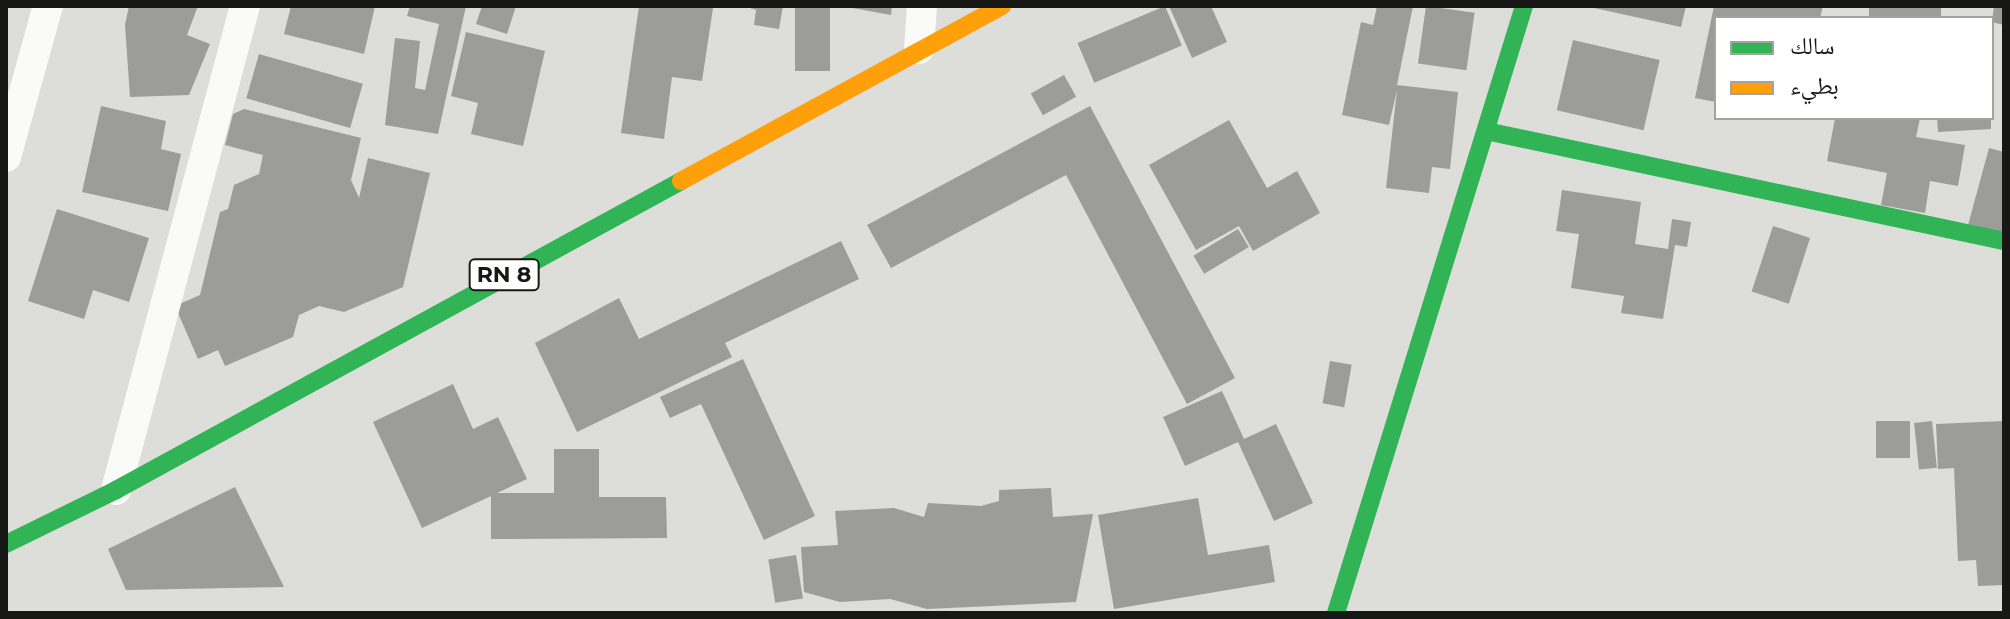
<!DOCTYPE html>
<meta charset="utf-8">
<style>
body{margin:0}
#map{position:relative;width:2010px;height:619px;overflow:hidden;background:#ddddd9;font-family:Montserrat,"Noto Naskh Arabic",sans-serif}
div>[style]{position:absolute}
[style*='--x']{left:calc(var(--x)*1px);top:calc(var(--y)*1px);width:calc(var(--w)*1px);rotate:calc(var(--a)*1deg)}
.building>*{inset:0;background:#9c9c99;transform-origin:0 0}
.street>*{height:30px;margin:-15px;padding:0 15px;transform-origin:15px;border-radius:15px;background:#fafaf9}
.fast>*{height:18px;margin:-9px;padding:0 9px;transform-origin:9px;border-radius:9px;background:#30b455}
.slow>*{height:18px;margin:-9px;padding:0 9px;transform-origin:9px;border-radius:9px;background:#ff9f0a}
span{translate:-50% -50%;white-space:nowrap;text-align:center;line-height:1.15;-webkit-text-stroke:6px #fff;paint-order:stroke}
.shield-label span{padding:2px 6px;background:#fff;border:2px solid;border-radius:6px;-webkit-text-stroke-width:0}
.shield-label{font-size:22px;color:#171715;font-weight:700}
.frame{position:absolute;inset:0;border:8px solid #171715;pointer-events:none}
.legend{position:absolute;left:1714px;top:16px;width:280px;height:104px;box-sizing:border-box;background:#fff;border:2px solid #a2a2a1;margin:0;padding:10px 14px;list-style:none;font-size:24px;color:#171715}
.legend li{display:flex;align-items:center;gap:16px;height:40px}
.legend b{width:40px;border:2px solid #a2a2a1}
</style>
<div id="map">
<div class="building">
<div style="clip-path:polygon(129px 6px,198px 6px,187px 35px,210px 44px,189px 95px,130px 97px,125px 25px)"></div>
<div style="clip-path:polygon(291px 6px,375px 6px,364px 54px,284px 34px)"></div>
<div style="clip-path:polygon(410px 6px,466px 6px,438px 134px,385px 125px,395px 38px,420px 41px,415px 88px,425px 90px,439px 24px,407px 16px)"></div>
<div style="clip-path:polygon(482px 6px,516px 6px,507px 34px,476px 24px)"></div>
<div style="clip-path:polygon(639px 6px,713px 8px,702px 81px,672px 77px,664px 139px,621px 133px)"></div>
<div style="clip-path:polygon(744px 6px,783px 6px,779px 29px,754px 25px,756px 10px)"></div>
<div style="left:795px;top:6px;width:35px;height:65px"></div>
<div style="clip-path:polygon(841px 6px,892px 6px,891px 15px)"></div>
<div style="left:1165px;top:6px;width:43px;height:95px;rotate:67deg"></div>
<div style="clip-path:polygon(1169px 6px,1211px 6px,1227px 42px,1192px 58px)"></div>
<div style="clip-path:polygon(1377px 6px,1413px 6px,1397px 85px,1458px 92px,1450px 169px,1432px 167px,1429px 193px,1386px 188px,1397px 90px,1389px 125px,1342px 115px,1361px 22px,1373px 25px)"></div>
<div style="left:1426px;top:6px;width:49px;height:58px;rotate:8deg"></div>
<div style="clip-path:polygon(1585px 6px,1686px 6px,1681px 27px)"></div>
<div style="clip-path:polygon(1714px 6px,1823px 6px,1820px 18px,1716px 18px,1716px 102px,1695px 98px)"></div>
<div style="left:1869px;top:6px;width:72px;height:13px"></div>
<div style="clip-path:polygon(1994px 6px,2004px 6px,2004px 25px,1992px 22px)"></div>
<div style="clip-path:polygon(466px 32px,545px 51px,523px 146px,471px 134px,478px 103px,451px 96px)"></div>
<div style="left:1573px;top:40px;width:89px;height:72px;rotate:13deg"></div>
<div style="left:259px;top:54px;width:108px;height:46px;rotate:16deg"></div>
<div style="left:1064px;top:75px;width:25px;height:38px;rotate:61deg"></div>
<div style="clip-path:polygon(101px 106px,166px 121px,161px 149px,181px 154px,168px 211px,82px 192px)"></div>
<div style="clip-path:polygon(1090px 106px,1235px 378px,1187px 404px,1066px 175px,891px 268px,867px 225px)"></div>
<div style="clip-path:polygon(244px 109px,361px 138px,351px 180px,359px 198px,368px 158px,430px 173px,403px 287px,344px 312px,319px 306px,299px 315px,293px 337px,225px 366px,218px 350px,198px 359px,175px 306px,200px 295px,220px 212px,228px 209px,234px 185px,259px 174px,263px 155px,225px 145px,233px 114px)"></div>
<div style="clip-path:polygon(1835px 118px,1920px 118px,1916px 137px,1965px 145px,1958px 186px,1930px 181px,1925px 213px,1881px 205px,1887px 173px,1827px 161px)"></div>
<div style="clip-path:polygon(1937px 118px,1991px 118px,1991px 129px,1938px 132px)"></div>
<div style="clip-path:polygon(1229px 120px,1267px 188px,1297px 171px,1320px 213px,1253px 251px,1239px 226px,1196px 250px,1149px 165px)"></div>
<div style="clip-path:polygon(1989px 148px,2004px 152px,2004px 235px,1968px 225px)"></div>
<div style="clip-path:polygon(1562px 190px,1641px 202px,1635px 244px,1668px 249px,1672px 219px,1691px 222px,1687px 247px,1675px 245px,1663px 319px,1621px 313px,1624px 296px,1571px 288px,1579px 234px,1556px 231px)"></div>
<div style="clip-path:polygon(57px 209px,149px 238px,129px 302px,93px 290px,84px 319px,28px 301px)"></div>
<div style="left:1773px;top:226px;width:39px;height:69px;rotate:18deg"></div>
<div style="left:1238px;top:229px;width:21px;height:52px;rotate:59deg"></div>
<div style="clip-path:polygon(841px 241px,859px 279px,725px 343px,732px 357px,577px 432px,535px 343px,619px 298px,639px 339px)"></div>
<div style="clip-path:polygon(743px 359px,815px 516px,764px 540px,701px 404px,670px 418px,660px 397px)"></div>
<div style="left:1330px;top:361px;width:22px;height:43px;rotate:10deg"></div>
<div style="clip-path:polygon(453px 384px,473px 429px,498px 417px,527px 479px,497px 493px,554px 493px,554px 449px,599px 449px,599px 497px,666px 497px,667px 538px,491px 539px,491px 496px,422px 528px,373px 422px)"></div>
<div style="clip-path:polygon(1222px 391px,1244px 439px,1276px 424px,1313px 503px,1274px 521px,1238px 442px,1185px 466px,1163px 417px)"></div>
<div style="left:1876px;top:421px;width:34px;height:37px"></div>
<div style="left:1932px;top:421px;width:47px;height:18px;rotate:84deg"></div>
<div style="clip-path:polygon(2004px 421px,2004px 585px,1978px 586px,1976px 560px,1958px 561px,1954px 468px,1938px 469px,1936px 424px)"></div>
<div style="clip-path:polygon(235px 487px,284px 587px,126px 590px,108px 549px)"></div>
<div style="clip-path:polygon(1051px 488px,1053px 517px,1093px 514px,1076px 602px,927px 609px,890px 599px,840px 602px,804px 592px,801px 547px,838px 545px,835px 511px,894px 508px,924px 517px,928px 503px,981px 506px,999px 501px,999px 490px)"></div>
<div style="clip-path:polygon(1198px 498px,1208px 555px,1269px 545px,1275px 582px,1114px 609px,1098px 515px)"></div>
<div style="left:796px;top:555px;width:44px;height:28px;rotate:81deg"></div>
</div>
<div class="street">
<div style="--x:919;--y:49;--w:43;--a:-86"></div>
<div style="--x:6;--y:157;--w:157;--a:-74.5"></div>
<div style="--x:116;--y:490;--w:501;--a:-75.08"></div>
</div>
<div class="fast">
<div style="--x:1486;--y:131;--w:530;--a:11.99"></div>
<div style="--x:6;--y:544;--w:123;--a:-26.1"></div>
<div style="--x:116;--y:490;--w:644;--a:-28.67"></div>
<div style="--x:1336;--y:613;--w:635;--a:-72.79"></div>
</div>
<div class="slow">
<div style="--x:681;--y:181;--w:366;--a:-28.6"></div>
</div>
<div class="shield-label">
<span style="left:504px;top:275px">RN 8</span>
</div>
<div class="frame"></div>
<ul class="legend">
<li><b style="height:10px;background:#30b455"></b>سالك</li>
<li><b style="height:10px;background:#ff9f0a"></b>بطيء</li>
</ul>
</div>
